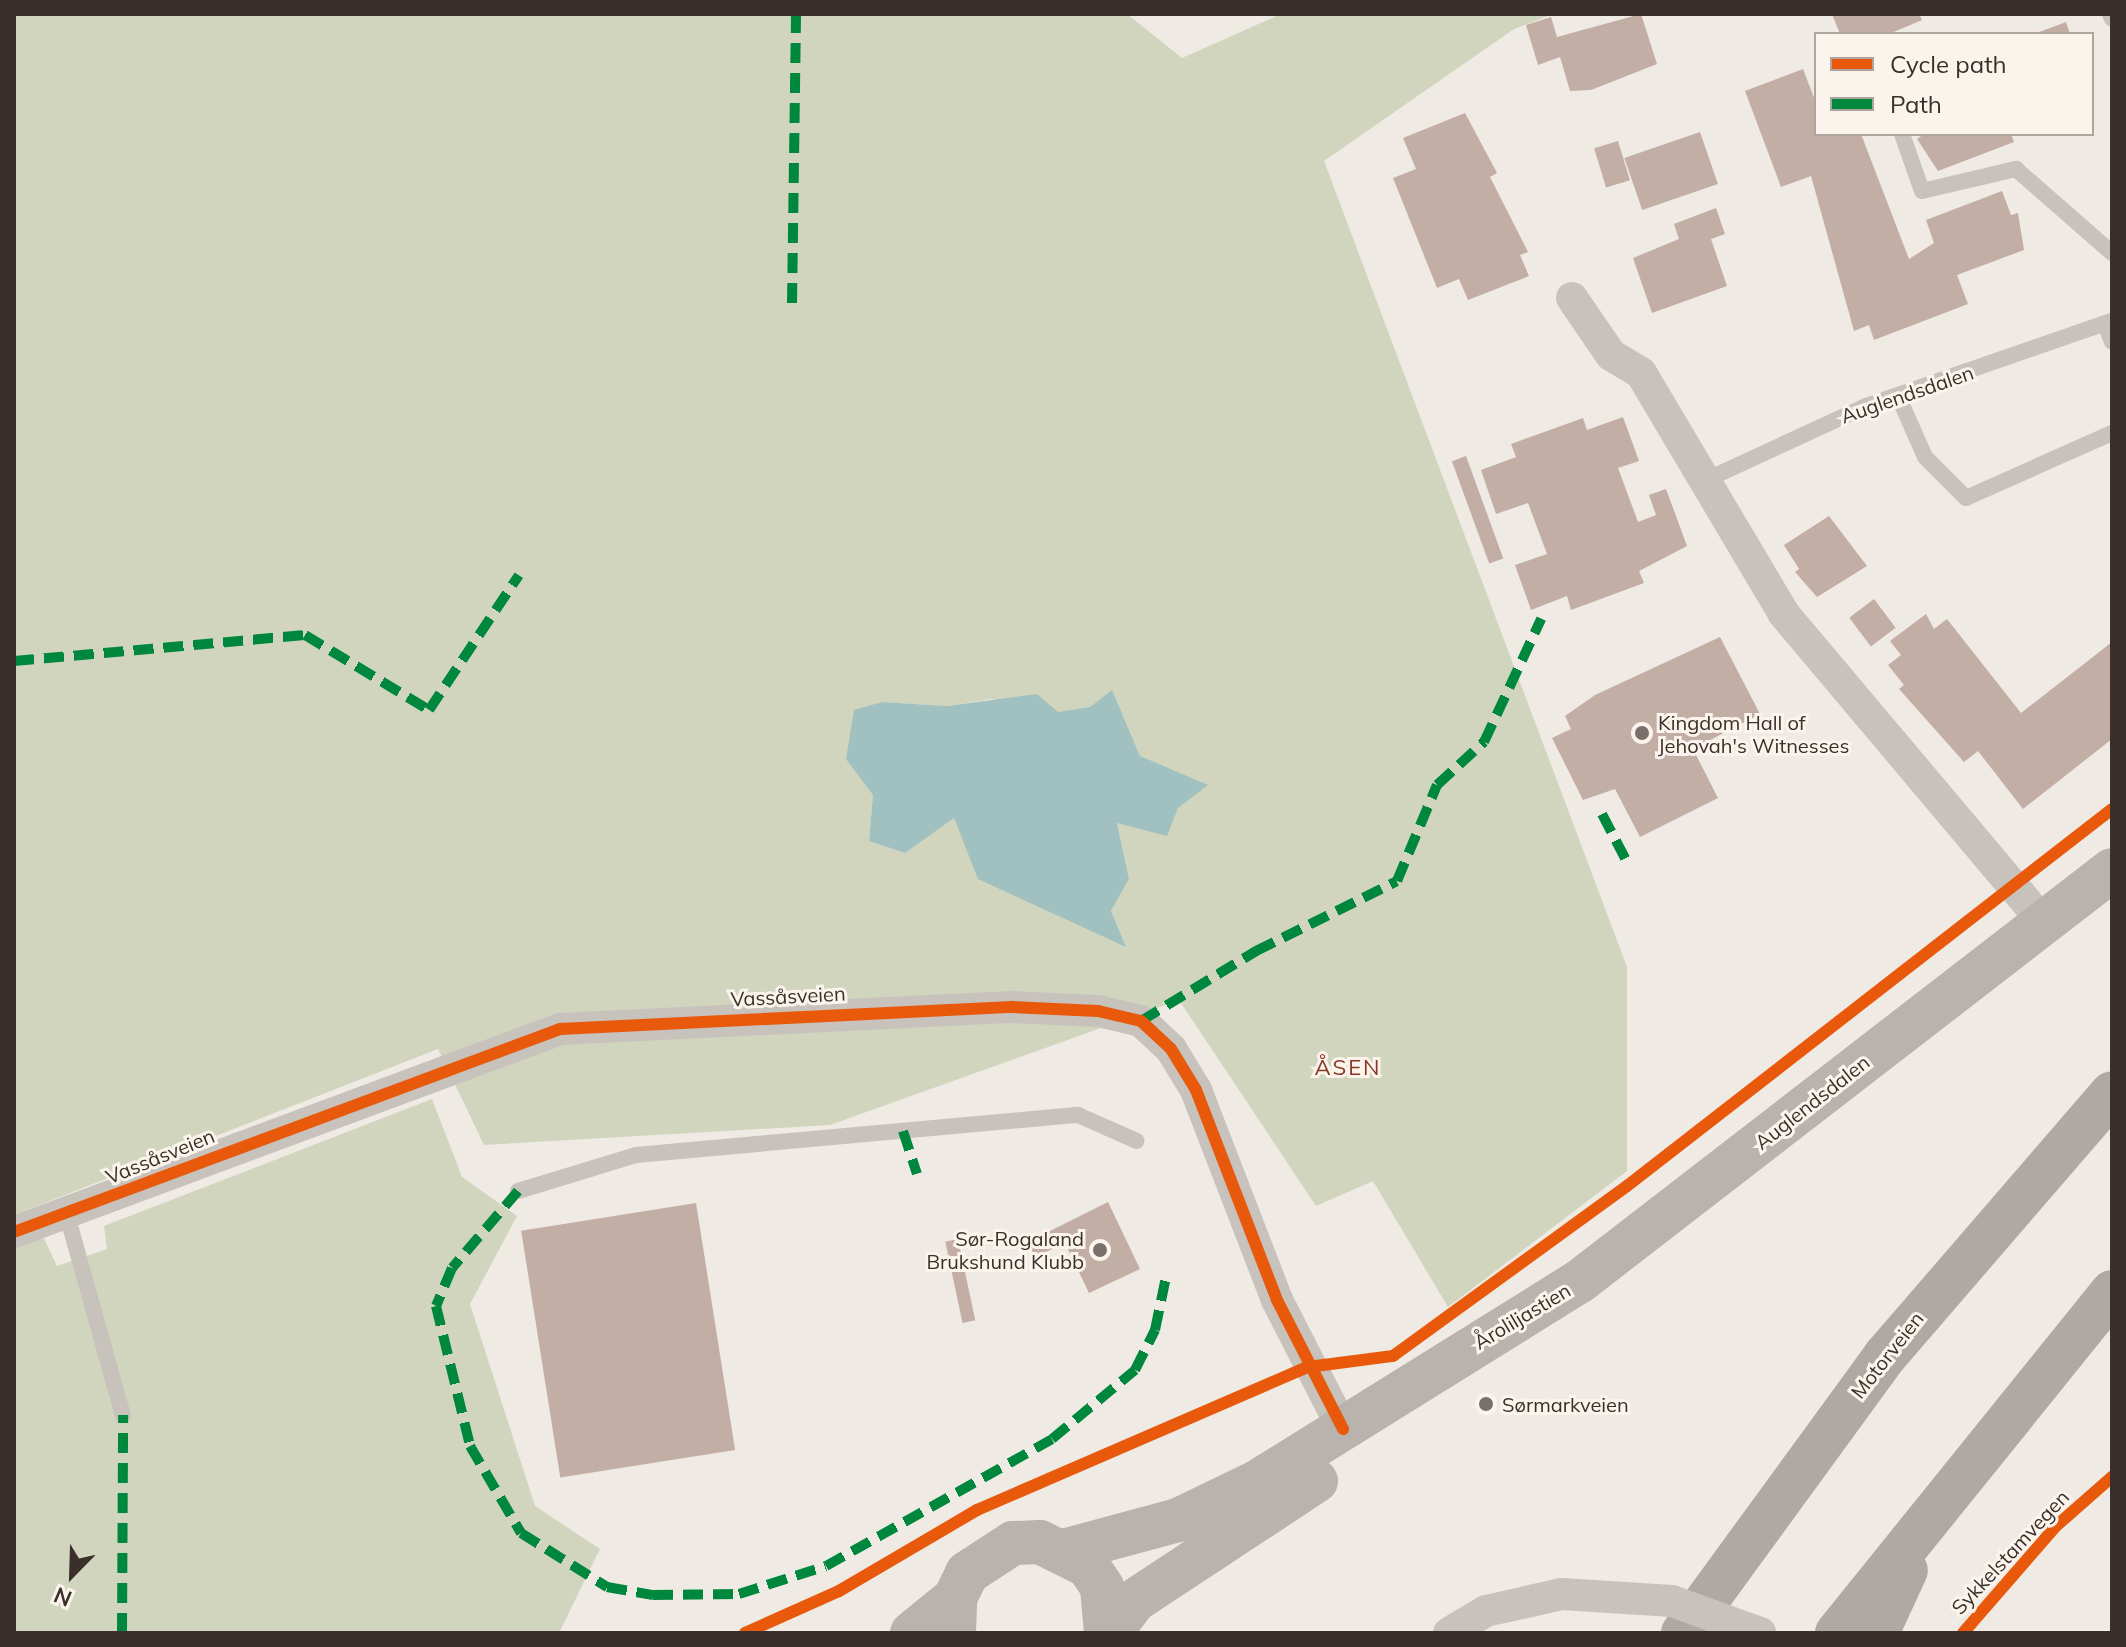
<!DOCTYPE html>
<meta charset="utf-8">
<style>
body{margin:0}
#map{position:relative;width:2126px;height:1647px;overflow:hidden;background:#efeae4;font-family:Mulish,sans-serif}
div>[style]{position:absolute}
[style*='--x']{left:calc(var(--x)*1px);top:calc(var(--y)*1px);width:calc(var(--w)*1px);rotate:calc(var(--a)*1deg)}
.green>*{inset:0;background:#d1d5be}
.water>*{inset:0;background:#a0c1c0}
.building>*{inset:0;background:#c3aea6;transform-origin:0 0}
.service>*{height:16px;margin:-8px;padding:0 8px;transform-origin:8px;border-radius:8px;background:#c8c2bd}
.minor>*{height:32px;margin:-16px;padding:0 16px;transform-origin:16px;border-radius:16px;background:#c8c2bd}
.secondary>*{height:44px;margin:-22px;padding:0 22px;transform-origin:22px;border-radius:22px;background:#b9b2ad}
.motorway>*{height:44px;margin:-22px;padding:0 22px;transform-origin:22px;border-radius:22px;background:#aea9a3}
.minor-bridge>*{height:32px;margin:-16px;padding:0 16px;transform-origin:16px;border-radius:16px;background:#c8c2bd}
.quiet>*{height:10px;margin-top:-5px;transform-origin:0;background:repeating-linear-gradient(90deg,#00873e 0 20px,transparent 0 30px)}
.cycleway>*{height:12px;margin:-6px;padding:0 6px;transform-origin:6px;border-radius:6px;background:#e8590c}
.dots>*{width:22px;height:22px;translate:-50% -50%;box-sizing:border-box;border:4px solid #fbf4ed;border-radius:50%}
span{translate:-50% -50%;white-space:nowrap;text-align:center;line-height:1.15;-webkit-text-stroke:6px #fbf4ed;paint-order:stroke}
.street-label{font-size:20px;color:#3a2f2a}
.poi-label{font-size:20px;color:#3a2f2a}
.left{translate:0 -50%;text-align:left}
.right{translate:-100% -50%;text-align:right}
.neighbourhood-label{font-size:22px;color:#8a3822;letter-spacing:2px}
.frame{position:absolute;inset:0;border:16px solid #3a2f2a;pointer-events:none}
.legend{position:absolute;left:1814px;top:32px;width:280px;height:104px;box-sizing:border-box;background:#fbf4ed;border:2px solid #aea59f;margin:0;padding:10px 14px;list-style:none;font-size:24px;color:#3a2f2a}
.legend li{display:flex;align-items:center;gap:16px;height:40px}
.legend b{width:40px;border:2px solid #aea59f}
.north{position:absolute;left:32px;top:1535px;width:80px;height:80px;-webkit-text-stroke:6px #fbf4ed;paint-order:stroke;rotate:203deg;font-size:22px;font-weight:700;line-height:32px;text-align:center;color:#3a2f2a}
.north::after{content:'';display:block;margin:auto;width:28px;height:36px;background:#3a2f2a;clip-path:polygon(50% 0,100% 100%,50% 72%,0 100%)}
</style>
<div id="map">
<div class="green">
<div style="clip-path:polygon(evenodd,14px 14px,1127px 14px,1182px 58px,1281px 14px,1553px 14px,1514px 29px,1324px 161px,1627px 967px,1627px 1171px,1448px 1307px,1373px 1181px,1316px 1206px,1179px 1000px,830px 1125px,484px 1145px,438px 1049px,14px 1215px,14px 14px,1112px 691px,1140px 756px,1117px 823px,1129px 879px,1111px 911px,1125px 946px,954px 817px,905px 853px,869px 841px,882px 702px,947px 706px,992px 699px,1058px 713px,1090px 707px,1112px 691px)"></div>
<div style="clip-path:polygon(432px 1099px,462px 1177px,517px 1216px,470px 1304px,535px 1506px,600px 1549px,559px 1633px,14px 1633px,14px 1240px,39px 1228px,57px 1266px,107px 1249px,104px 1226px)"></div>
</div>
<div class="water">
<div style="clip-path:polygon(1112px 690px,1140px 756px,1208px 785px,1178px 808px,1167px 836px,1117px 823px,1129px 879px,1111px 911px,1126px 947px,978px 879px,954px 818px,905px 853px,869px 841px,873px 795px,846px 759px,854px 710px,882px 702px,947px 706px,1037px 694px,1058px 712px,1090px 707px)"></div>
</div>
<div class="building">
<div style="clip-path:polygon(1641px 14px,1657px 64px,1591px 90px,1570px 91px,1560px 57px,1538px 65px,1526px 25px,1551px 17px,1557px 37px)"></div>
<div style="clip-path:polygon(1832px 14px,1919px 14px,1922px 20px,1889px 34px,1840px 34px)"></div>
<div style="clip-path:polygon(2066px 22px,2070px 34px,2034px 34px)"></div>
<div style="clip-path:polygon(1803px 69px,1816px 103px,1816px 134px,1861px 134px,1909px 259px,1934px 243px,1926px 220px,2002px 191px,2011px 215px,2018px 213px,2024px 250px,1957px 275px,1968px 304px,1874px 340px,1869px 325px,1854px 331px,1811px 176px,1781px 187px,1745px 91px)"></div>
<div style="clip-path:polygon(1465px 113px,1497px 173px,1490px 177px,1528px 252px,1520px 255px,1529px 276px,1468px 300px,1459px 279px,1437px 288px,1393px 178px,1416px 169px,1403px 138px)"></div>
<div style="left:1700px;top:132px;width:55px;height:80px;rotate:71deg"></div>
<div style="clip-path:polygon(1924px 134px,2011px 134px,2014px 142px,1938px 171px,1917px 139px)"></div>
<div style="left:1618px;top:141px;width:41px;height:25px;rotate:73deg"></div>
<div style="clip-path:polygon(1716px 208px,1725px 234px,1711px 239px,1727px 286px,1652px 313px,1633px 258px,1679px 239px,1674px 224px)"></div>
<div style="clip-path:polygon(1623px 417px,1639px 461px,1618px 468px,1638px 522px,1656px 515px,1649px 495px,1666px 489px,1687px 546px,1639px 571px,1644px 583px,1571px 610px,1567px 596px,1531px 610px,1515px 565px,1547px 554px,1528px 503px,1496px 514px,1481px 470px,1516px 457px,1511px 444px,1583px 418px,1587px 430px)"></div>
<div style="left:1466px;top:456px;width:109px;height:15px;rotate:70deg"></div>
<div style="clip-path:polygon(1829px 516px,1867px 566px,1817px 597px,1795px 572px,1799px 569px,1784px 545px)"></div>
<div style="left:1874px;top:599px;width:36px;height:31px;rotate:53deg"></div>
<div style="clip-path:polygon(1926px 614px,1934px 629px,1947px 619px,2021px 713px,2112px 642px,2112px 739px,2023px 809px,1978px 751px,1964px 762px,1899px 689px,1904px 685px,1888px 665px,1901px 655px,1890px 641px)"></div>
<div style="clip-path:polygon(1720px 637px,1760px 714px,1693px 749px,1718px 798px,1640px 837px,1615px 789px,1583px 800px,1552px 738px,1571px 729px,1565px 716px,1595px 695px)"></div>
<div style="clip-path:polygon(1108px 1202px,1140px 1269px,1089px 1293px,1065px 1243px,1035px 1257px,1028px 1242px)"></div>
<div style="left:696px;top:1203px;width:250px;height:177px;rotate:81deg"></div>
<div style="left:958px;top:1239px;width:83px;height:13px;rotate:78deg"></div>
</div>
<div class="service">
<div style="--x:2110;--y:14;--w:5;--a:68"></div>
<div style="--x:1902;--y:134;--w:60;--a:70.7"></div>
<div style="--x:1922;--y:191;--w:97;--a:-13.2"></div>
<div style="--x:2016;--y:169;--w:128;--a:41.2"></div>
<div style="--x:2105;--y:323;--w:20;--a:70"></div>
<div style="--x:1899;--y:398;--w:64;--a:66.2"></div>
<div style="--x:1925;--y:457;--w:58;--a:45"></div>
<div style="--x:1966;--y:498;--w:160;--a:-24"></div>
<div style="--x:1708;--y:479;--w:174;--a:-24.8"></div>
<div style="--x:1866;--y:406;--w:260;--a:-19.1"></div>
<div style="--x:518;--y:1191;--w:123;--a:-17"></div>
<div style="--x:636;--y:1155;--w:444;--a:-5.2"></div>
<div style="--x:1078;--y:1115;--w:64;--a:23.8"></div>
<div style="--x:67;--y:1215;--w:208;--a:74.4"></div>
</div>
<div class="minor">
<div style="--x:1572;--y:298;--w:69;--a:55.6"></div>
<div style="--x:1611;--y:355;--w:35;--a:31"></div>
<div style="--x:1641;--y:373;--w:280;--a:59.3"></div>
<div style="--x:1784;--y:614;--w:402;--a:49.9"></div>
<div style="--x:14;--y:1232;--w:583;--a:-20.39"></div>
<div style="--x:560;--y:1029;--w:453;--a:-2.8"></div>
<div style="--x:1012;--y:1007;--w:86;--a:2.7"></div>
<div style="--x:1098;--y:1011;--w:44;--a:13.1"></div>
<div style="--x:1141;--y:1021;--w:41;--a:43"></div>
<div style="--x:1171;--y:1049;--w:48;--a:58.6"></div>
<div style="--x:1196;--y:1090;--w:225;--a:68.9"></div>
<div style="--x:1277;--y:1300;--w:145;--a:62.9"></div>
<div style="--x:1449;--y:1633;--w:43;--a:-30.7"></div>
<div style="--x:1486;--y:1611;--w:78;--a:-12.6"></div>
</div>
<div class="secondary">
<div style="--x:1067;--y:1550;--w:115;--a:-15.1"></div>
<div style="--x:1178;--y:1520;--w:88;--a:-25.7"></div>
<div style="--x:1257;--y:1482;--w:380;--a:-31.9"></div>
<div style="--x:1580;--y:1281;--w:672;--a:-37.69"></div>
<div style="--x:912;--y:1633;--w:55;--a:-39.1"></div>
<div style="--x:954;--y:1633;--w:35;--a:-88"></div>
<div style="--x:955;--y:1598;--w:28;--a:-64"></div>
<div style="--x:967;--y:1573;--w:55;--a:-33.1"></div>
<div style="--x:1013;--y:1543;--w:27;--a:-2"></div>
<div style="--x:1040;--y:1542;--w:54;--a:26.6"></div>
<div style="--x:1088;--y:1566;--w:25;--a:56"></div>
<div style="--x:1102;--y:1587;--w:46;--a:85"></div>
<div style="--x:1110;--y:1633;--w:40;--a:-53"></div>
<div style="--x:1134;--y:1601;--w:218;--a:-33.4"></div>
</div>
<div class="motorway">
<div style="--x:1683;--y:1633;--w:343;--a:-53.9"></div>
<div style="--x:1885;--y:1356;--w:347;--a:-49.2"></div>
<div style="--x:1837;--y:1633;--w:438;--a:-51.1"></div>
<div style="--x:1877;--y:1633;--w:69;--a:-65.3"></div>
</div>
<div class="minor-bridge">
<div style="--x:1562;--y:1594;--w:110;--a:3.6"></div>
<div style="--x:1672;--y:1601;--w:94;--a:20"></div>
</div>
<div class="quiet">
<div style="--x:792;--y:303;--w:289;--a:-89.2"></div>
<div style="--x:14;--y:661;--w:292;--a:-5.1"></div>
<div style="--x:305;--y:635;--w:145;--a:31.2"></div>
<div style="--x:429;--y:710;--w:162;--a:-56.3"></div>
<div style="--x:1602;--y:814;--w:56;--a:62.5"></div>
<div style="--x:1141;--y:1021;--w:135;--a:-31.3"></div>
<div style="--x:1256;--y:951;--w:157;--a:-26.4"></div>
<div style="--x:1397;--y:881;--w:104;--a:-67.4"></div>
<div style="--x:1437;--y:785;--w:64;--a:-42.5"></div>
<div style="--x:1484;--y:742;--w:136;--a:-65.1"></div>
<div style="--x:903;--y:1131;--w:45;--a:72"></div>
<div style="--x:518;--y:1191;--w:101;--a:130.6"></div>
<div style="--x:452;--y:1268;--w:41;--a:112.8"></div>
<div style="--x:436;--y:1306;--w:144;--a:76.3"></div>
<div style="--x:470;--y:1446;--w:101;--a:59.6"></div>
<div style="--x:521;--y:1533;--w:102;--a:32.1"></div>
<div style="--x:607;--y:1587;--w:47;--a:9.9"></div>
<div style="--x:653;--y:1595;--w:86;--a:-0.7"></div>
<div style="--x:739;--y:1594;--w:91;--a:-17.8"></div>
<div style="--x:826;--y:1566;--w:259;--a:-29.3"></div>
<div style="--x:1052;--y:1439;--w:108;--a:-39.7"></div>
<div style="--x:1135;--y:1370;--w:45;--a:-63.4"></div>
<div style="--x:1155;--y:1330;--w:59;--a:-78.3"></div>
<div style="--x:122;--y:1633;--w:218;--a:-89.7"></div>
</div>
<div class="cycleway">
<div style="--x:14;--y:1232;--w:583;--a:-20.39"></div>
<div style="--x:560;--y:1029;--w:453;--a:-2.8"></div>
<div style="--x:1012;--y:1007;--w:86;--a:2.7"></div>
<div style="--x:1098;--y:1011;--w:44;--a:13.1"></div>
<div style="--x:1141;--y:1021;--w:41;--a:43"></div>
<div style="--x:1171;--y:1049;--w:48;--a:58.6"></div>
<div style="--x:1196;--y:1090;--w:225;--a:68.9"></div>
<div style="--x:1277;--y:1300;--w:145;--a:62.9"></div>
<div style="--x:745;--y:1633;--w:103;--a:-24.1"></div>
<div style="--x:839;--y:1591;--w:160;--a:-30.4"></div>
<div style="--x:977;--y:1510;--w:361;--a:-23.4"></div>
<div style="--x:1308;--y:1367;--w:86;--a:-7.4"></div>
<div style="--x:1393;--y:1356;--w:289;--a:-36"></div>
<div style="--x:1627;--y:1186;--w:614;--a:-37.86"></div>
<div style="--x:1963;--y:1633;--w:140;--a:-49"></div>
<div style="--x:2055;--y:1527;--w:76;--a:-41.3"></div>
</div>
<div class="dots">
<div style="left:1642px;top:733px;background:#79706b"></div>
<div style="left:1100px;top:1250px;background:#79706b"></div>
<div style="left:1486px;top:1404px;background:#79706b"></div>
</div>
<div class="street-label">
<span style="left:1907px;top:394px;rotate:-19deg">Auglendsdalen</span>
<span style="left:788px;top:996px;rotate:-3deg">Vassåsveien</span>
<span style="left:1812px;top:1102px;rotate:-38deg">Auglendsdalen</span>
<span style="left:160px;top:1156px;rotate:-22deg">Vassåsveien</span>
<span style="left:1522px;top:1316px;rotate:-31deg">Åroliljastien</span>
<span style="left:1887px;top:1355px;rotate:-52deg">Motorveien</span>
<span style="left:2010px;top:1552px;rotate:-47deg">Sykkelstamvegen</span>
</div>
<div class="poi-label">
<span class="left" style="left:1658px;top:734px">Kingdom Hall of<br>Jehovah's Witnesses</span>
<span class="right" style="left:1084px;top:1250px">Sør-Rogaland<br>Brukshund Klubb</span>
<span class="left" style="left:1502px;top:1404px">Sørmarkveien</span>
</div>
<div class="neighbourhood-label">
<span style="left:1348px;top:1068px">ÅSEN</span>
</div>
<div class="frame"></div>
<ul class="legend">
<li><b style="height:10px;background:#e8590c"></b>Cycle path</li>
<li><b style="height:10px;background:#00873e"></b>Path</li>
</ul>
<div class="north">N</div>
</div>
